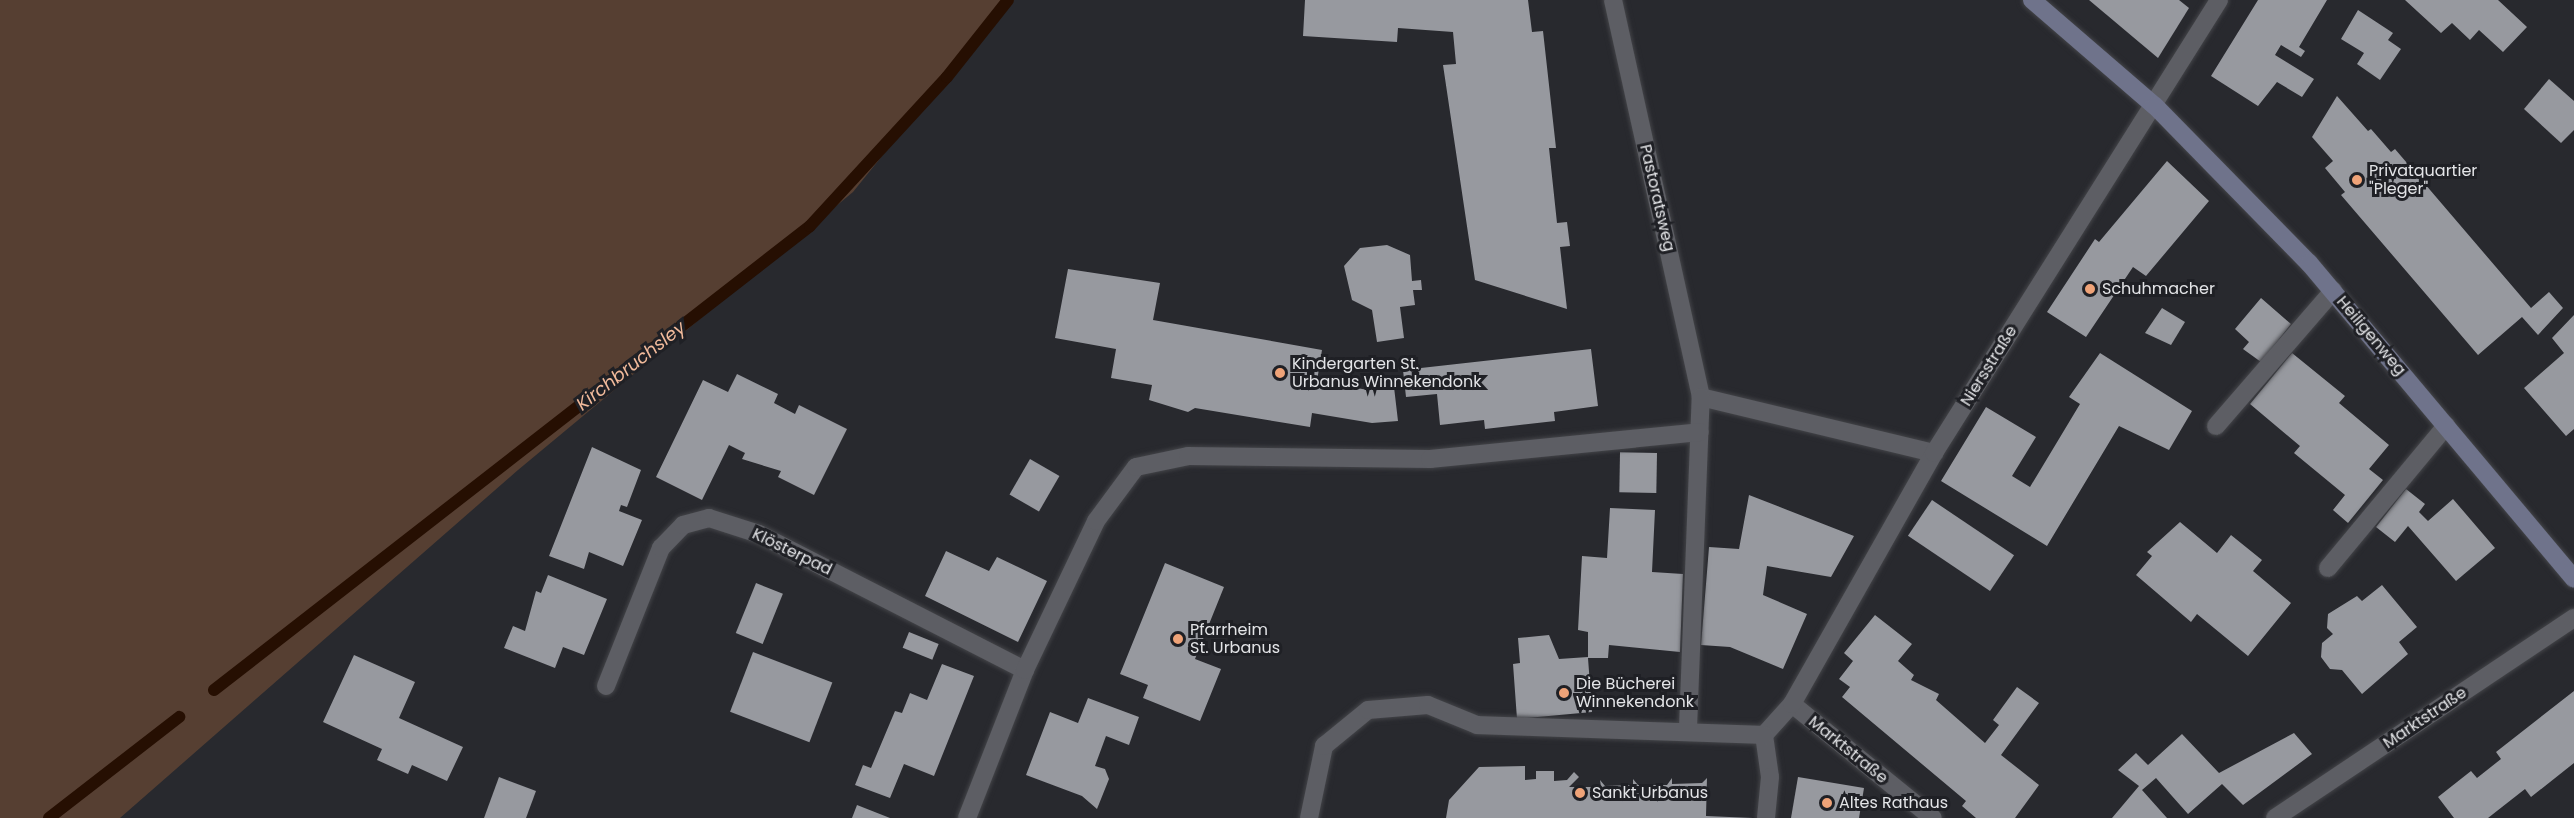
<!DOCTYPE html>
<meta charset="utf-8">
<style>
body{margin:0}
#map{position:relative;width:2574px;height:818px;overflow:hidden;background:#28292e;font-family:Poppins,sans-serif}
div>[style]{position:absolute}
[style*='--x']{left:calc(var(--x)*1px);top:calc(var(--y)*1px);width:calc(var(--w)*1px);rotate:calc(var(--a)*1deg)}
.green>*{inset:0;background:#563f32}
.stream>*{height:12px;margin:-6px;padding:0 6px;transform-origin:6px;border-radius:6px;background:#260f02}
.building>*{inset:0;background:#97999f;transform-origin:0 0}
.roads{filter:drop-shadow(0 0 2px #434448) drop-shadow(0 0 2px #434448)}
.lane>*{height:18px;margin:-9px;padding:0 9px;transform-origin:9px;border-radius:9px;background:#5d5e64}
.street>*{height:18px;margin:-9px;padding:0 9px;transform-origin:9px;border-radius:9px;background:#5d5e64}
.secondary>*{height:18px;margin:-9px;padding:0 9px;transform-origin:9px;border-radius:9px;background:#6f738b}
.dots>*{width:16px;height:16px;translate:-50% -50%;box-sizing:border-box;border:3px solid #1f2025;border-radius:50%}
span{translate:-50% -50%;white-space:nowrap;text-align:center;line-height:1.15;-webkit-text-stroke:6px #1f2025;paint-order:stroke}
.poi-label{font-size:16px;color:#e3e4e7}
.left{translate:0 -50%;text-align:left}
.street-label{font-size:16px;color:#e3e4e7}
.water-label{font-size:18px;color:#f1ba9b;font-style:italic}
</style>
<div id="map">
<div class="green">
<div style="clip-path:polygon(0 0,1008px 0,853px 192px,518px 470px,120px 818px,0 818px)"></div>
</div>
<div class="stream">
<div style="--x:214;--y:690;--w:755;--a:-37.9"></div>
<div style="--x:810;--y:226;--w:202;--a:-47.4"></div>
<div style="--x:947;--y:77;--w:98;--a:-51.6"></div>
<div style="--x:49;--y:818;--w:165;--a:-37.8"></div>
</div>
<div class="building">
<div style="clip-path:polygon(1305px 0,1528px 0,1532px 32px,1543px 31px,1556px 148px,1549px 148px,1557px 223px,1567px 222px,1570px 246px,1560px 247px,1567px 309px,1475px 280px,1443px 65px,1456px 64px,1453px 32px,1398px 28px,1397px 42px,1303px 36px)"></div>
<div style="clip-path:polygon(2089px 0,2179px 0,2189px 8px,2158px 58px)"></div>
<div style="clip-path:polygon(2258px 0,2327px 0,2299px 47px,2305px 51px,2301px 57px,2281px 45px,2275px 55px,2314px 79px,2302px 97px,2277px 82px,2258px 106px,2211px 76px)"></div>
<div style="clip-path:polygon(2405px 0,2498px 0,2527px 27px,2503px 52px,2479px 30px,2470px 40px,2452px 23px,2441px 33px)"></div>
<div style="clip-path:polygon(2358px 10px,2393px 33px,2388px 40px,2401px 49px,2380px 80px,2357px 64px,2364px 53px,2341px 39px)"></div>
<div style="clip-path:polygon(2549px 79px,2574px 101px,2574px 130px,2561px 143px,2524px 109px)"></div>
<div style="clip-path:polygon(2337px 96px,2368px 131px,2371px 129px,2391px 152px,2395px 149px,2531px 308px,2549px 292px,2563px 308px,2538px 335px,2522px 317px,2478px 355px,2341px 195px,2345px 192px,2325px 168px,2333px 161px,2312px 137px)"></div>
<div style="clip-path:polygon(2167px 161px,2209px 201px,2146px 276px,2133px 267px,2086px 337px,2047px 312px,2095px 239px,2099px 242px)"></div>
<div style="clip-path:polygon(1387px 245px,1410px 255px,1412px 281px,1421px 280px,1422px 290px,1413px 290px,1415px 305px,1400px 307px,1404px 338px,1377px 342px,1372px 310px,1352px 300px,1344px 266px,1360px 248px)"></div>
<div style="clip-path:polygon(1068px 269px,1160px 283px,1153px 320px,1322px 350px,1317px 381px,1368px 390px,1394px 387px,1398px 421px,1372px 423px,1312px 413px,1310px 427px,1195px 408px,1188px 412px,1149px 400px,1152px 385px,1111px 378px,1116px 349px,1055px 338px)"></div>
<div style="clip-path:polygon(2261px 298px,2291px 324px,2261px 362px,2243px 349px,2249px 342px,2235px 329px)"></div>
<div style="clip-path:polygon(2162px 308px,2185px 322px,2171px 345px,2145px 333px)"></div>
<div style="clip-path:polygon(2574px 315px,2574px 429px,2566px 436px,2524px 388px,2564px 353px,2552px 338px)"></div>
<div style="clip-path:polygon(1591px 349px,1598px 406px,1554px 412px,1555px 421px,1485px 429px,1484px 420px,1440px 425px,1437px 394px,1406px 397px,1403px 370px)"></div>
<div style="clip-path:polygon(2100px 353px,2192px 411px,2169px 450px,2119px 426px,2047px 546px,1941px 481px,1986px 407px,2036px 437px,2012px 476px,2030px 487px,2080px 404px,2069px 397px)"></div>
<div style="clip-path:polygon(2292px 353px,2345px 396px,2339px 403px,2389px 445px,2369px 469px,2383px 480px,2348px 523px,2333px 510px,2345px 495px,2294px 453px,2300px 446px,2250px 404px)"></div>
<div style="clip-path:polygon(737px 374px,778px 394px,774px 403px,795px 414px,799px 405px,847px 429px,814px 495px,778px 477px,781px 471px,742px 459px,745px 453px,729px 445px,702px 500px,656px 477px,703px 380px,728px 392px)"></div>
<div style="clip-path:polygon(592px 447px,641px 470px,627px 507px,621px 505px,619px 511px,642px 520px,623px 566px,589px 552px,584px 569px,549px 556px)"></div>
<div style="left:1657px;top:453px;width:40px;height:37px;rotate:91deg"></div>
<div style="left:1030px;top:459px;width:34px;height:41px;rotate:30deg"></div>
<div style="clip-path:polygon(2406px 489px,2425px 504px,2419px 512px,2428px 521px,2453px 499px,2495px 548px,2456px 581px,2408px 526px,2395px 542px,2376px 527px)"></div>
<div style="clip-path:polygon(1749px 495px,1854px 536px,1831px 577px,1767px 566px,1763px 595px,1807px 614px,1783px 669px,1730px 647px,1701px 645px,1709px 547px,1739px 549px)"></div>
<div style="left:1932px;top:500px;width:99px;height:43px;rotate:34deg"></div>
<div style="clip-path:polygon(1610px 508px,1655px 510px,1652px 572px,1683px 574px,1680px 652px,1609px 645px,1608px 658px,1588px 658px,1592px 712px,1517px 719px,1513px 664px,1520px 663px,1518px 638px,1549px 635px,1559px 659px,1588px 657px,1588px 632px,1578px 630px,1582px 556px,1607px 558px)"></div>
<div style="clip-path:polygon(2180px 522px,2217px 553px,2231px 535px,2262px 560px,2253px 571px,2291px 603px,2248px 656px,2197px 614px,2191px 622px,2136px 575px,2152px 556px,2147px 552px)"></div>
<div style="clip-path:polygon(946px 551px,989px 571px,997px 557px,1047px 581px,1018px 642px,925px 596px)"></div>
<div style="clip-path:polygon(1165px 563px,1224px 587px,1195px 659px,1221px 669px,1200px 721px,1143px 698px,1148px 685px,1120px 674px)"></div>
<div style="clip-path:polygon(548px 575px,607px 599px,584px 655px,563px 647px,555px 668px,504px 648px,513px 626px,525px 631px,536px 591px,541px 593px)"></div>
<div style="left:756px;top:583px;width:29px;height:54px;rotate:22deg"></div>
<div style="clip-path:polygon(2382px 585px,2417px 627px,2399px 642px,2408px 654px,2362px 694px,2342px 670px,2330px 669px,2321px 657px,2322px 643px,2333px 634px,2327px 628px,2328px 614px,2357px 596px,2362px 601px)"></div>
<div style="clip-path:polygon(1875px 615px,1912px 644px,1898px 661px,1914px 675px,1911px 680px,1939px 694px,1936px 700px,1985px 743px,1999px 725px,1993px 720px,2017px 687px,2039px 703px,2001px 755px,2039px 785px,2015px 818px,1976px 818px,1962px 806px,1966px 801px,1842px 697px,1850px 687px,1839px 679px,1853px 661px,1844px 653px)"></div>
<div style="left:909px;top:632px;width:32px;height:17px;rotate:22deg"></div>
<div style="left:753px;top:652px;width:85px;height:64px;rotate:21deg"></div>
<div style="clip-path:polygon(354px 655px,415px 682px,399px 718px,463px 747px,447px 781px,412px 765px,408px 774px,377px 760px,382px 749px,323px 722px)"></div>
<div style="clip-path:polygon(942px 664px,974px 676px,934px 776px,904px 764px,890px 798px,855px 785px,863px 765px,871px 768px,895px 711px,902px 713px,910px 693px,927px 700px)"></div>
<div style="clip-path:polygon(2574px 691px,2574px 763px,2531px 797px,2525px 789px,2488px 818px,2454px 818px,2438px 797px,2471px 771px,2477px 778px,2501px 759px,2496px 752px)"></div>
<div style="clip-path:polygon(1088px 698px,1139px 717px,1129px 745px,1106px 736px,1095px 766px,1105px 769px,1109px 779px,1097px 809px,1082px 796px,1026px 775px,1050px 712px,1078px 723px)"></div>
<div style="clip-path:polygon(2294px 733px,2312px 754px,2243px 805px,2222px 784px,2188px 814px,2156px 778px,2142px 790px,2167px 818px,2112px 818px,2139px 786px,2118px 770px,2136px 753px,2148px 765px,2182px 734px,2219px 773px)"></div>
<div style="clip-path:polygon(1525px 766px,1525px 780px,1536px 779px,1536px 771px,1554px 771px,1554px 781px,1567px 780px,1574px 772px,1579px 777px,1569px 787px,1601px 787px,1600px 780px,1605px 786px,1633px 785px,1633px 779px,1638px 785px,1667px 785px,1672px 778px,1672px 784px,1702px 783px,1707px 778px,1706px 816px,1753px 818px,1446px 818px,1449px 800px,1479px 767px)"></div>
<div style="clip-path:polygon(499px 777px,536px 791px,526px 818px,484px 818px)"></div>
<div style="clip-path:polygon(1798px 777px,1864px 788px,1859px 818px,1791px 818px)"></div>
<div style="clip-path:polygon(857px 805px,890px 818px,852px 818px)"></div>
</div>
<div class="roads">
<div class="lane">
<div style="--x:1613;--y:0;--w:407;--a:77.5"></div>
<div style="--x:1701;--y:397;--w:240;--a:13.5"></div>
<div style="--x:2216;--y:426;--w:179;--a:-49.1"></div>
<div style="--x:2328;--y:568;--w:185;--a:-50.3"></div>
</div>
<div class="street">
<div style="--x:606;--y:686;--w:149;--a:-68.3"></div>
<div style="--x:661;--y:548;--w:32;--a:-46"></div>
<div style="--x:683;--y:525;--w:27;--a:-15"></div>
<div style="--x:709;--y:518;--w:52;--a:17.7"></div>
<div style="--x:759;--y:534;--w:299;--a:27.1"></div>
<div style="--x:1792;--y:704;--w:181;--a:39"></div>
<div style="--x:1688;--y:728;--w:331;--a:-87.8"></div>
<div style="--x:1764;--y:735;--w:42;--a:-47.9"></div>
<div style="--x:1792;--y:704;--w:288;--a:-60.5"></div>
<div style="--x:1934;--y:453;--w:535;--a:-57.82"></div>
<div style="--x:1764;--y:735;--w:42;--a:81.9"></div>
<div style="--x:1770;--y:777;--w:41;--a:95.6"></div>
<div style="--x:967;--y:818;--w:159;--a:-68.6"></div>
<div style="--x:1025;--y:670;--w:165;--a:-64.5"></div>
<div style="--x:1096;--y:521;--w:67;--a:-53.5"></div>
<div style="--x:1136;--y:467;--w:53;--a:-11.9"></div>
<div style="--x:1188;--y:456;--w:242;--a:0.7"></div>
<div style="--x:1430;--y:459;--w:271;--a:-5.7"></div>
<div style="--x:1309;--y:818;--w:74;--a:-78.2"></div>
<div style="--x:1324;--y:746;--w:57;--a:-39.3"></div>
<div style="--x:1368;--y:710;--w:60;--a:-4.8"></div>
<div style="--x:1428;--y:705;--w:53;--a:22.2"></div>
<div style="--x:1477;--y:725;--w:287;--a:2"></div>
<div style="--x:2275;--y:818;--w:360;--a:-33.8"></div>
</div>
<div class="secondary">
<div style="--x:2032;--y:0;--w:162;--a:40.8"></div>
<div style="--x:2155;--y:106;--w:220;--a:45.6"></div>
<div style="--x:2309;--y:263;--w:412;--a:50"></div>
</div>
</div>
<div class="dots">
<div style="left:2357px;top:180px;background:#efa378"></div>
<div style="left:2090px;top:289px;background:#efa378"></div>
<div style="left:1280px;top:373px;background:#efa378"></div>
<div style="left:1178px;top:639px;background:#efa378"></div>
<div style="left:1564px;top:693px;background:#efa378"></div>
<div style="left:1580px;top:793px;background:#efa378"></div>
<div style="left:1827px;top:803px;background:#efa378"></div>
</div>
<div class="poi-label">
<span class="left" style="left:2369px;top:180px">Privatquartier<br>"Pleger"</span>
<span class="left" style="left:2102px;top:289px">Schuhmacher</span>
<span class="left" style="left:1292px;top:373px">Kindergarten St.<br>Urbanus Winnekendonk</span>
<span class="left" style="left:1190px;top:639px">Pfarrheim<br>St. Urbanus</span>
<span class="left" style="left:1576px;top:693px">Die Bücherei<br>Winnekendonk</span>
<span class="left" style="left:1592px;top:793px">Sankt Urbanus</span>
<span class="left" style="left:1839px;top:803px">Altes Rathaus</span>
</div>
<div class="street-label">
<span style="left:1657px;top:198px;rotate:77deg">Pastoratsweg</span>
<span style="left:2371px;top:336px;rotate:50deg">Heiligenweg</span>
<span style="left:1989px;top:366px;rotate:-58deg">Niersstraße</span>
<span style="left:792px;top:552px;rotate:26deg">Klösterpad</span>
<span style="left:2425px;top:718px;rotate:-34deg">Marktstraße</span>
<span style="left:1848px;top:750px;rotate:39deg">Marktstraße</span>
</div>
<div class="water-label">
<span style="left:631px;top:366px;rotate:-38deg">Kirchbruchsley</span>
</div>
</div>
